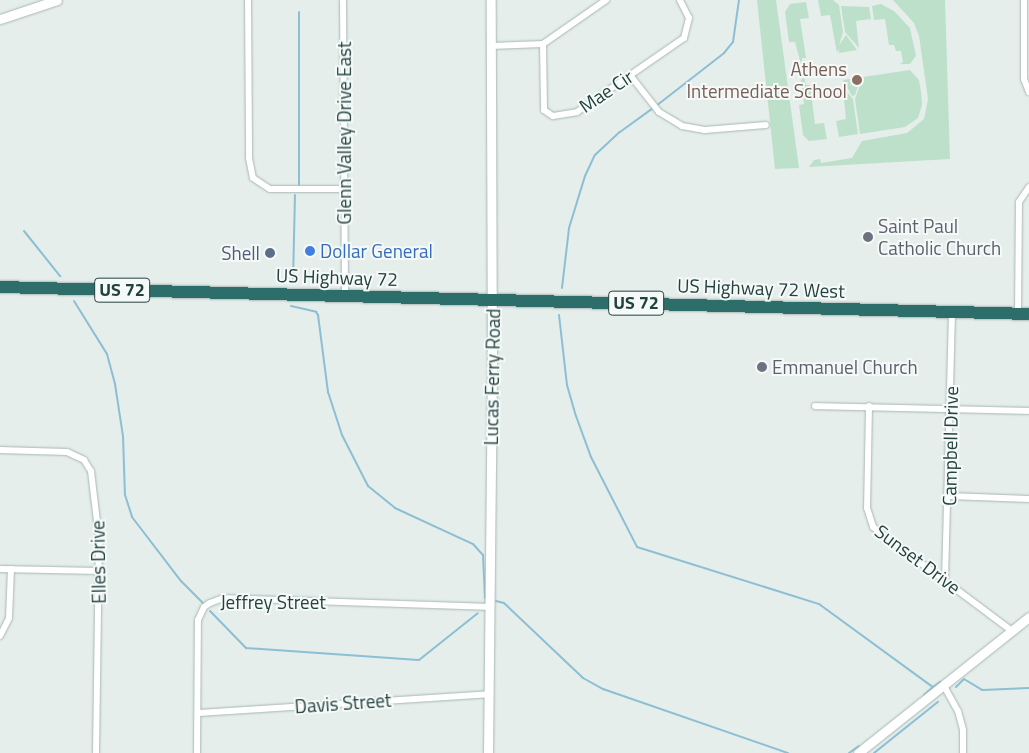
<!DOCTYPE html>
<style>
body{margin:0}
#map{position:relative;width:1029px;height:753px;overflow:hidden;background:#e5eeeb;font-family:"Titillium Web",sans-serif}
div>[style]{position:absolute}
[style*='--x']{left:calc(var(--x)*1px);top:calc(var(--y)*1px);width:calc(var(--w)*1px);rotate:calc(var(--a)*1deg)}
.green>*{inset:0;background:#bde0cb}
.stream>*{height:2px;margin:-1px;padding:0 1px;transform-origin:1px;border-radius:1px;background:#8cbfd4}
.roads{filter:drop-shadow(0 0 1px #a7b7b3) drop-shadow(0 0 1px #a7b7b3)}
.street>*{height:6px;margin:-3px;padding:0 3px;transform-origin:3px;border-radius:3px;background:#fff}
.secondary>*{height:9px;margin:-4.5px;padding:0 4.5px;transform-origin:4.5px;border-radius:4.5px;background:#fff}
.highway>*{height:12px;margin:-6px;padding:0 6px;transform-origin:6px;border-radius:6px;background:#2e6e6a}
.dots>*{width:14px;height:14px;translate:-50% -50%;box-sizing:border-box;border:2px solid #f5faf9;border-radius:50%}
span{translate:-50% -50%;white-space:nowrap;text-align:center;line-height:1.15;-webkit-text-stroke:4px #f5faf9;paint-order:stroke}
.shield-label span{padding:1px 4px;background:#f5faf9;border:1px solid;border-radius:4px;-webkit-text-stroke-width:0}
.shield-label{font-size:18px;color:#23413d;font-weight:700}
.education-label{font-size:19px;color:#785e54}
.right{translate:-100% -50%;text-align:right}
.street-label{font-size:19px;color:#23413d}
.worship-label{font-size:19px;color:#5b616d}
.left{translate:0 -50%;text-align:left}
.shop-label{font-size:19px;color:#366cbe}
.service-label{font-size:19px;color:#4e5e75}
</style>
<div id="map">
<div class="green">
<div style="clip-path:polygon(757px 0,776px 0,799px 168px,775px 169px)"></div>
<div style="clip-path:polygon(818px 0,833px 0,839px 5px,843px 32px,837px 53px,830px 15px,821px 16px)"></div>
<div style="clip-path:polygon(893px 0,945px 0,950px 159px,809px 167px,814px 160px,820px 159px,821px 163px,852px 158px,862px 141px,907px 133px,924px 119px,928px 99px,919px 36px,914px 23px)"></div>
<div style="clip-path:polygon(806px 2px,809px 18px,800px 19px,806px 58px,802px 58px,802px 68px,795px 42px,789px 42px,785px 12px,790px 4px)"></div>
<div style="clip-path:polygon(881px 4px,894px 11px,910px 28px,916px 56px,910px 64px,900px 64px,903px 62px,901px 51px,896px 51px,894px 45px,889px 45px,885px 19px,874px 20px,872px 6px)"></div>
<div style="clip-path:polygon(841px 6px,869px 7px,871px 19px,856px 21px,859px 48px,845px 32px)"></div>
<div style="clip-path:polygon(846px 35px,857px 50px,839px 53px,838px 47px)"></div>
<div style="clip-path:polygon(910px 70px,919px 80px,921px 92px,922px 105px,918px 118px,905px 127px,860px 134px,855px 99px,863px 77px)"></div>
<div style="clip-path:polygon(804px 77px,806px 85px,810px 85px,815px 124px,824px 123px,827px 139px,809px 141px,803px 135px,799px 105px,804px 104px,801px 80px)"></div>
<div style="clip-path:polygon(861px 77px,855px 95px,852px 96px,843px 80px)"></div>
<div style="clip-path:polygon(842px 80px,843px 87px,853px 99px,858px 134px,839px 137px,836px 121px,846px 119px)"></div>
</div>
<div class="stream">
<div style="--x:656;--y:106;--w:86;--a:-37.9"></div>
<div style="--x:724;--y:53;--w:14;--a:-51"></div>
<div style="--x:733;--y:42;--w:42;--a:-81.9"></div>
<div style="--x:299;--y:185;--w:173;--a:-90"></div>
<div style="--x:24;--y:231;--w:58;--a:51.3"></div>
<div style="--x:293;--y:282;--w:87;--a:-88.7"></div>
<div style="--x:562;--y:288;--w:60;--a:-83.3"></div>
<div style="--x:569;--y:228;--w:54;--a:-72.9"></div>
<div style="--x:585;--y:176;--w:23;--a:-65"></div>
<div style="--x:595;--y:155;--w:34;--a:-43"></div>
<div style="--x:620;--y:132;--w:39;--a:-36"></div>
<div style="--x:74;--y:301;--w:62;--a:58.1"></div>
<div style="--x:107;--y:354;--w:31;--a:75"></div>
<div style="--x:115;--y:384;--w:53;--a:81.3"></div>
<div style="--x:123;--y:436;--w:59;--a:88.1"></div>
<div style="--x:125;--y:495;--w:23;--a:72"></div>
<div style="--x:132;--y:517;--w:81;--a:52.6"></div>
<div style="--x:181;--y:581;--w:31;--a:45"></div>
<div style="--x:291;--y:306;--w:26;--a:13"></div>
<div style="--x:316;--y:312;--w:4;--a:56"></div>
<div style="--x:318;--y:315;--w:78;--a:82.6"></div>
<div style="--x:328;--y:392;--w:45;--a:72"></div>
<div style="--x:342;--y:435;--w:57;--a:63"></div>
<div style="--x:368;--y:486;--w:35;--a:39"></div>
<div style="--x:395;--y:508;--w:86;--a:24.8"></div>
<div style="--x:473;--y:544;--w:15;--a:48"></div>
<div style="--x:483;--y:555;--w:43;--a:87.3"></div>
<div style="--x:559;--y:315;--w:70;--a:83.5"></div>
<div style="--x:567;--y:385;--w:32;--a:74"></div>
<div style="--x:576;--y:416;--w:44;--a:69.9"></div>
<div style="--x:591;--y:457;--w:101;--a:62.9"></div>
<div style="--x:637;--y:547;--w:191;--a:17.4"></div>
<div style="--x:819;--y:604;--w:141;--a:36.1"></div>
<div style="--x:933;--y:687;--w:9;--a:-36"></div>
<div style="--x:496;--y:601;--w:8;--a:14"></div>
<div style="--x:504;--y:603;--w:109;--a:43.5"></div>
<div style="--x:583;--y:678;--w:23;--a:29"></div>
<div style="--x:603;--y:689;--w:196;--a:19.1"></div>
<div style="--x:210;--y:611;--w:52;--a:45.8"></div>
<div style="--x:246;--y:648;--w:173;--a:4"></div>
<div style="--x:419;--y:660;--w:75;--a:-38.5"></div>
<div style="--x:956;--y:687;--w:11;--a:-45"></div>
<div style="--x:964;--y:679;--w:21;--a:31"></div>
<div style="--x:982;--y:690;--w:47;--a:-2.4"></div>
<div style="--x:924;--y:695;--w:12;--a:-42"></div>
<div style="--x:849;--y:753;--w:12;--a:-35"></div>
<div style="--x:874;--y:753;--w:82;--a:-38.6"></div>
</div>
<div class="roads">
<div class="street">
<div style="--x:248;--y:0;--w:158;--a:89.6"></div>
<div style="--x:249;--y:158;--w:20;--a:79"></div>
<div style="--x:253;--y:178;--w:20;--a:33"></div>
<div style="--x:270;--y:189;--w:75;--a:0"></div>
<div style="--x:343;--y:0;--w:295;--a:89.6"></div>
<div style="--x:1024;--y:0;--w:79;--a:90"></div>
<div style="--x:1024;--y:79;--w:14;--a:69"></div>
<div style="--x:543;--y:44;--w:66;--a:89.1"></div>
<div style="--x:544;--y:110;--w:11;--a:34"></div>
<div style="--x:553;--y:116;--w:24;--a:-9"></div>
<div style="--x:577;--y:112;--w:130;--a:-34.7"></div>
<div style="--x:684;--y:38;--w:21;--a:-76"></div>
<div style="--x:689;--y:18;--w:20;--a:-117"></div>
<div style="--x:491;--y:46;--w:52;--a:-2.2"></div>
<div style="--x:543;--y:44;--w:77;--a:-34.9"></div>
<div style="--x:630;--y:75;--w:47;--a:51.9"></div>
<div style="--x:659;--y:112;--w:27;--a:31"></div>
<div style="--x:682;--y:126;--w:23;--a:10"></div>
<div style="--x:705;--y:130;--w:61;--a:-4.7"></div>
<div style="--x:1018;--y:313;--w:111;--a:-89.5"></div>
<div style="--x:1019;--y:202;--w:18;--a:-56"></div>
<div style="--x:815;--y:406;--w:214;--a:1.3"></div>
<div style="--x:869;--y:406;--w:102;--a:91.1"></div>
<div style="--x:867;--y:508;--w:20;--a:72"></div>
<div style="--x:873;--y:527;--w:174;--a:36.8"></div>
<div style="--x:0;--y:450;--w:67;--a:1.7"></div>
<div style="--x:67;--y:452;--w:19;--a:25"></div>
<div style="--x:84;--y:460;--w:13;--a:58"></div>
<div style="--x:91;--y:471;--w:67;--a:83.2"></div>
<div style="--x:99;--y:538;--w:215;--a:90.8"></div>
<div style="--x:949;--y:496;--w:80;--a:2.1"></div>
<div style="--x:0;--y:569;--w:99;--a:1.2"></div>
<div style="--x:945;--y:580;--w:268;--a:-88.5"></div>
<div style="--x:0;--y:636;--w:20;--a:-63"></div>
<div style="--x:9;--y:618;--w:49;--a:-87.7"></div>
<div style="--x:944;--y:686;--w:29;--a:61"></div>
<div style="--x:958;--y:711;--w:20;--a:75"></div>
<div style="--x:963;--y:730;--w:23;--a:90"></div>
<div style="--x:198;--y:713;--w:292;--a:-3.7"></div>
<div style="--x:197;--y:753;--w:133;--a:-89.6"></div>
<div style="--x:198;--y:620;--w:14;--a:-65"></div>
<div style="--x:204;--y:607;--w:7;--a:-34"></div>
<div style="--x:210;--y:603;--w:14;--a:-21"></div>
<div style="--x:223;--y:598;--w:267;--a:1.9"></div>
</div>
<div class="secondary">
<div style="--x:0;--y:19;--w:60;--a:-18.4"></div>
<div style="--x:488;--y:753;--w:375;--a:-89.4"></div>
<div style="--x:492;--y:378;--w:378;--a:-90.2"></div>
<div style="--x:858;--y:753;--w:218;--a:-38.5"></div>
</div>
<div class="highway">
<div style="--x:0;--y:287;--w:1029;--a:1.5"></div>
</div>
</div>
<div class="dots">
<div style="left:857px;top:80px;background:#8d6e63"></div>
<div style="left:868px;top:237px;background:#6b7280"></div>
<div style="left:310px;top:251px;background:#3f7fe0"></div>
<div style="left:270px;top:253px;background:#5c6f8a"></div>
<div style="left:762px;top:367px;background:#6b7280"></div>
</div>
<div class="shield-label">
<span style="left:122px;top:290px">US 72</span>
<span style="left:636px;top:303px">US 72</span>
</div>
<div class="education-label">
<span class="right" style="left:847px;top:80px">Athens<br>Intermediate School</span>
</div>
<div class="street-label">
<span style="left:606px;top:91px;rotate:-34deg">Mae Cir</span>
<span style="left:344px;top:133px;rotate:-90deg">Glenn Valley Drive East</span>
<span style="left:337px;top:277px;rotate:2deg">US Highway 72</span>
<span style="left:761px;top:288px;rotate:2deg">US Highway 72 West</span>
<span style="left:492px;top:377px;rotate:-89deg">Lucas Ferry Road</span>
<span style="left:950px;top:446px;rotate:-89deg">Campbell Drive</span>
<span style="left:918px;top:559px;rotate:37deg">Sunset Drive</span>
<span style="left:98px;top:562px;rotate:-91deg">Elles Drive</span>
<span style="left:273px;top:602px">Jeffrey Street</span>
<span style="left:343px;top:703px;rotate:-4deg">Davis Street</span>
</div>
<div class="worship-label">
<span class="left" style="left:878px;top:237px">Saint Paul<br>Catholic Church</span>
<span class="left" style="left:772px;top:367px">Emmanuel Church</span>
</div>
<div class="shop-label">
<span class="left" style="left:320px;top:251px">Dollar General</span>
</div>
<div class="service-label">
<span class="right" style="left:260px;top:253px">Shell</span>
</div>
</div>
